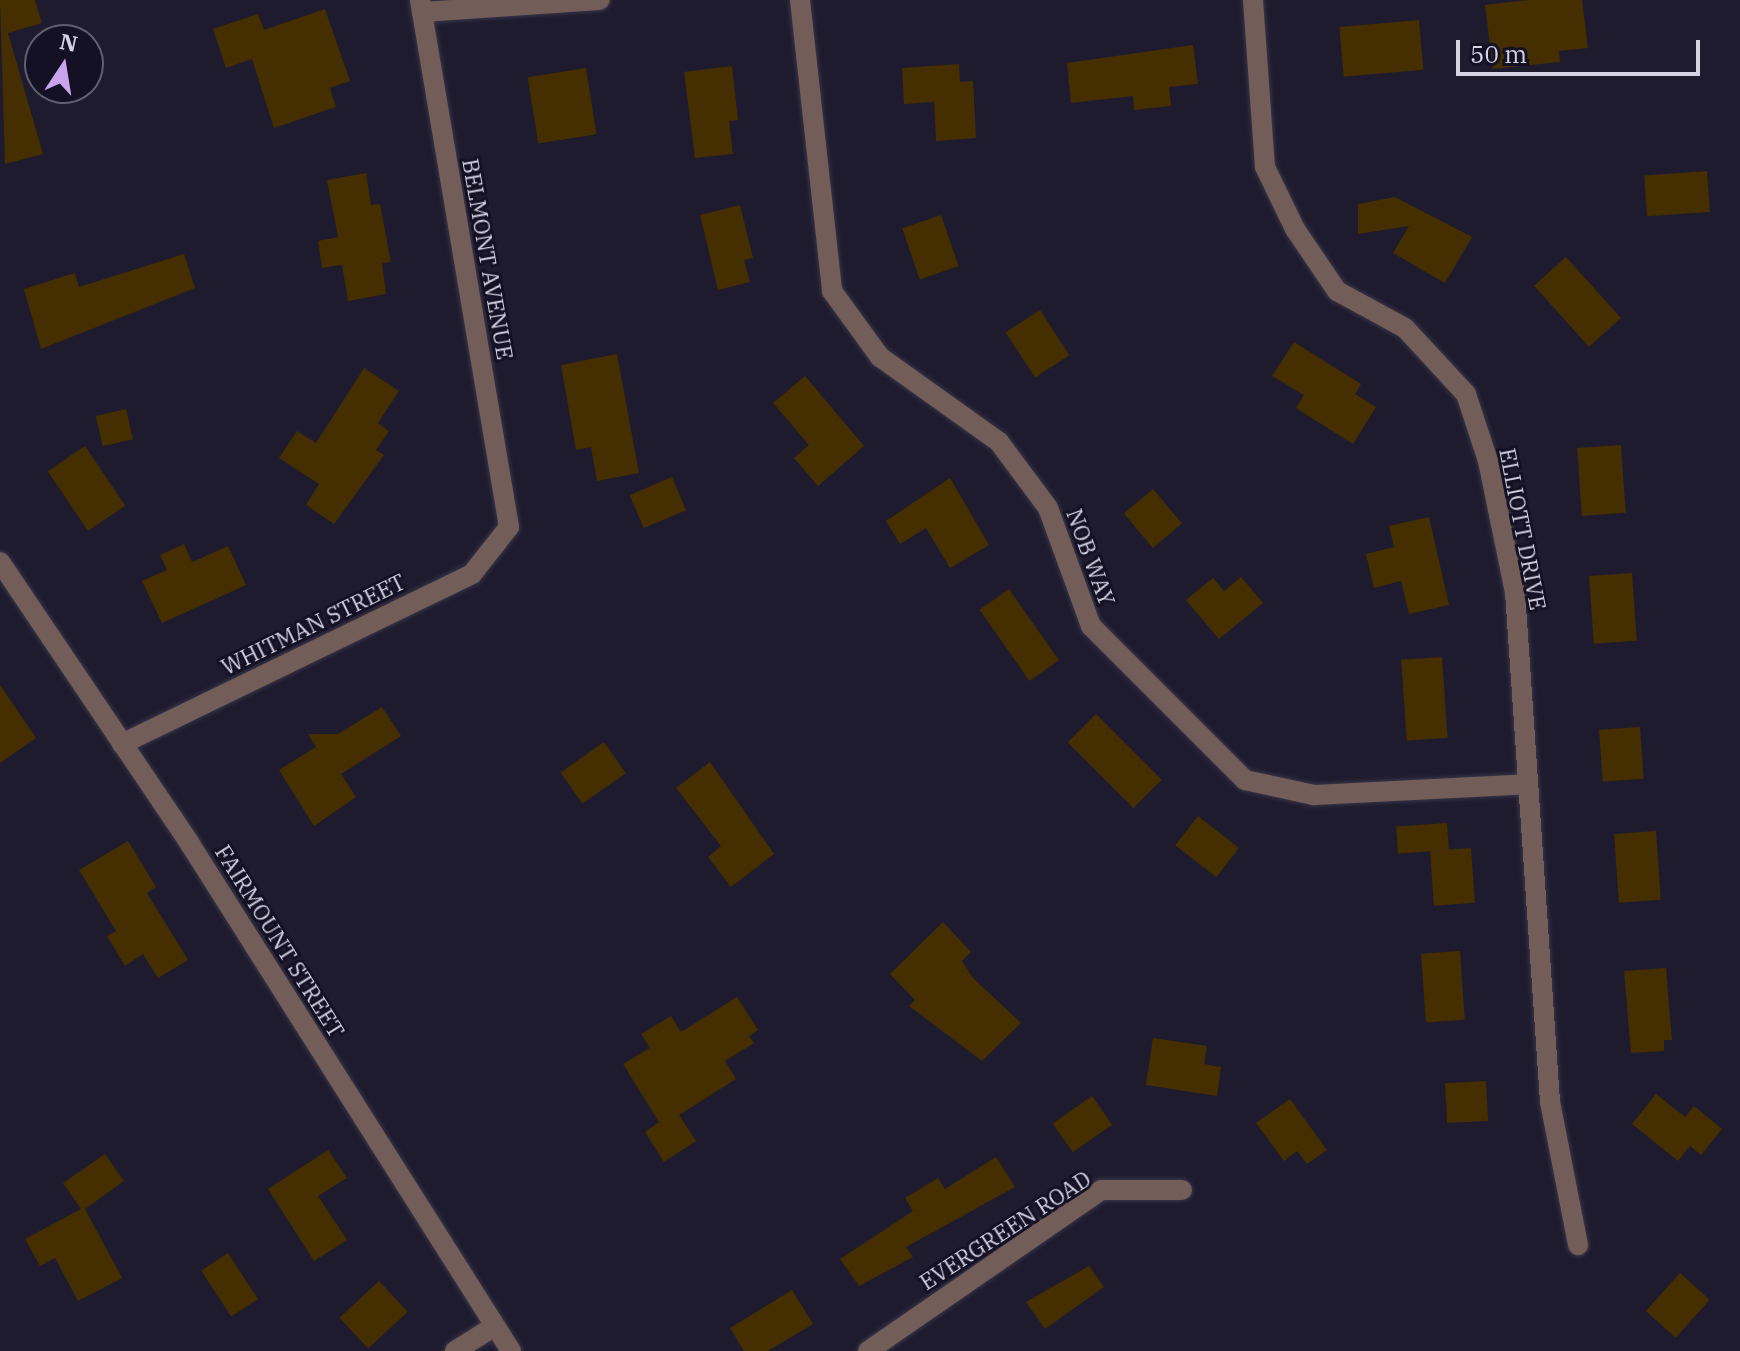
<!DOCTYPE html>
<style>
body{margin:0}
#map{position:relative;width:1740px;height:1351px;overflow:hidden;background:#1f1b2f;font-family:"IBM Plex Serif",serif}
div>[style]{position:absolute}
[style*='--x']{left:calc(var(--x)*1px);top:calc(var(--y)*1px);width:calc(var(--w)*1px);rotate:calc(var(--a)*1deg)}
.building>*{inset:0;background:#452e00;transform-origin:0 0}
.roads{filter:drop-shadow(0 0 2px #383548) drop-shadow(0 0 2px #383548)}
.minor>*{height:20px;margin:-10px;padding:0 10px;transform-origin:10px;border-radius:10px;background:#735d58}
span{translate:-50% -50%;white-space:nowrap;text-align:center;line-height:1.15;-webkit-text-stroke:6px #151125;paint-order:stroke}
.street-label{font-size:22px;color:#d5d3e2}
.north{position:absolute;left:24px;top:24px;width:80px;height:80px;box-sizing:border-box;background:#151125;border:2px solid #625f71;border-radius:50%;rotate:12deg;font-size:22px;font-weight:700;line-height:32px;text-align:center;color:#d5d3e2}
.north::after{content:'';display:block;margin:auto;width:28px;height:36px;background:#c9a5ee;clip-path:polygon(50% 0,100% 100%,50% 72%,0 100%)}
.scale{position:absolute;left:1456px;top:40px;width:244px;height:36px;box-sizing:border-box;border:4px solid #d5d3e2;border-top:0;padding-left:10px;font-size:24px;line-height:28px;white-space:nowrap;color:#d5d3e2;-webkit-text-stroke:6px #151125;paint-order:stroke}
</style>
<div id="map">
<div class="building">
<div style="clip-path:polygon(0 0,35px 0,42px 23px,8px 33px,43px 154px,5px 164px)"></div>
<div style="clip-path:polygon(1528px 0,1582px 0,1588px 48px,1559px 51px,1560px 62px,1493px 69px,1485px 5px)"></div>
<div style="clip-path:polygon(325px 9px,350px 81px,330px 88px,336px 107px,274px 128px,252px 59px,226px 68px,213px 29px,258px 14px,264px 30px)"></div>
<div style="left:1419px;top:20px;width:50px;height:80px;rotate:85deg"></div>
<div style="clip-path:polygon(1193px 45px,1198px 84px,1169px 87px,1171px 106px,1134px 110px,1133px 96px,1071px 103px,1067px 63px)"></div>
<div style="clip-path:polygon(959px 64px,960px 82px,973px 81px,976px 138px,936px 141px,934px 102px,904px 104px,902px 68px)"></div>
<div style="clip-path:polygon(732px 66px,738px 120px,729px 121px,733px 154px,695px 158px,684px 72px)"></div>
<div style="left:586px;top:68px;width:67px;height:59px;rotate:81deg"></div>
<div style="left:1707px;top:171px;width:41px;height:63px;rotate:86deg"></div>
<div style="clip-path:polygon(366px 173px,371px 205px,380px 204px,391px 262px,382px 263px,386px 294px,348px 301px,342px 265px,322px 268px,318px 241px,338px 237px,327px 180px)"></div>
<div style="clip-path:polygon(1395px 197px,1472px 237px,1445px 283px,1393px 253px,1409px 226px,1358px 234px,1358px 204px)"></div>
<div style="clip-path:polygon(740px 205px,753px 258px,744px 260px,750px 282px,718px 290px,700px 215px)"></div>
<div style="left:941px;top:215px;width:54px;height:41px;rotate:71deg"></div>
<div style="clip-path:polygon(184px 254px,195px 288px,41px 349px,24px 289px,75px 273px,79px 287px)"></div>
<div style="left:1566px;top:257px;width:82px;height:43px;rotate:48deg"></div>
<div style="left:1040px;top:310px;width:54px;height:41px;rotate:57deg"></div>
<div style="clip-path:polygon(1294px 342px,1361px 384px,1355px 394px,1376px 407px,1353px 444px,1296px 408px,1304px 395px,1272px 376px)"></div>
<div style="clip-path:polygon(617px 354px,639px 473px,597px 481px,591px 447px,576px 450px,561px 365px)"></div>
<div style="clip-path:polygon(364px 368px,399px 391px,378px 423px,389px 431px,376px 450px,384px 455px,334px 524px,306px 505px,319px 484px,279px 458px,297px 431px,316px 443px)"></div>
<div style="clip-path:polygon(805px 376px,864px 446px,818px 486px,794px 458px,809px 445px,773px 403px)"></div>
<div style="left:126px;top:409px;width:31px;height:31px;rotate:77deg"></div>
<div style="left:1621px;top:445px;width:68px;height:44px;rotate:86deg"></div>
<div style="left:85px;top:446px;width:72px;height:45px;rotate:56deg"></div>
<div style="left:672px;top:477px;width:36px;height:46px;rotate:67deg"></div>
<div style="clip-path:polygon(950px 478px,989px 545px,950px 568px,926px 528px,900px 544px,886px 521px)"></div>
<div style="left:1153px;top:489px;width:45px;height:38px;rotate:50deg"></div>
<div style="clip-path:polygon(1429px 517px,1449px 605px,1409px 614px,1401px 581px,1374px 588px,1366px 554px,1394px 547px,1389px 526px)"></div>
<div style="clip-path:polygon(184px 544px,192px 562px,228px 546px,246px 585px,162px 623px,142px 581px,167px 570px,160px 555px)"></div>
<div style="left:1632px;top:573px;width:68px;height:43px;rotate:86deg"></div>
<div style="clip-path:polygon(1241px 577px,1263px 603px,1219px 639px,1186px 600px,1213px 578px,1224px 591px)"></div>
<div style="left:1009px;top:589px;width:87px;height:36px;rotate:55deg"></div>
<div style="left:1442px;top:657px;width:81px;height:41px;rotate:86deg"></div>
<div style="clip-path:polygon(0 685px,36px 738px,0 763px)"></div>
<div style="clip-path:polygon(382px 707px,401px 736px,341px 774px,356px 797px,314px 826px,279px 770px,316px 747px,308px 734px,338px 734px)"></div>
<div style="left:1096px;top:714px;width:93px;height:40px;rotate:45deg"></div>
<div style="left:1640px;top:727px;width:52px;height:41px;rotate:86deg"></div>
<div style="left:604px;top:742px;width:38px;height:53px;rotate:55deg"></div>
<div style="clip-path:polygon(710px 762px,774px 854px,731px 887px,708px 857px,721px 846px,676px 788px)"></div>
<div style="left:1198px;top:816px;width:52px;height:37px;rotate:38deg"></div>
<div style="left:1447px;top:823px;width:27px;height:51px;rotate:86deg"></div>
<div style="left:1656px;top:831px;width:69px;height:42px;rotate:86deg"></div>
<div style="clip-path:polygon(128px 841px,156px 887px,147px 893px,188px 960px,158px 978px,143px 954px,125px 966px,107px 936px,116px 931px,79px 870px)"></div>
<div style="left:1471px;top:848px;width:55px;height:41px;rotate:86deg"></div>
<div style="clip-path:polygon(943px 922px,971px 952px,962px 961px,972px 977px,1021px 1023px,982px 1061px,909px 1006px,915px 1000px,890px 974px)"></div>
<div style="left:1460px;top:951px;width:69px;height:39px;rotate:86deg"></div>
<div style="clip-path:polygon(1666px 968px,1672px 1040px,1664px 1040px,1664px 1051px,1631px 1053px,1624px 971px)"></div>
<div style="clip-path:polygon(737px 997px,758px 1030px,749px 1036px,754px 1043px,725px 1061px,736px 1079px,679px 1115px,696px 1141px,664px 1162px,645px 1132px,659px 1122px,623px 1064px,650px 1048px,641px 1034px,671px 1016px,681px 1032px)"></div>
<div style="clip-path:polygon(1153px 1038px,1207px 1046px,1204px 1064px,1221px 1067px,1217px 1096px,1146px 1085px)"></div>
<div style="left:1486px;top:1081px;width:40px;height:41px;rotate:87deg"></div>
<div style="clip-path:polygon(1656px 1094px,1685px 1117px,1694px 1106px,1722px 1129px,1701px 1155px,1690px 1146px,1678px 1161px,1632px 1124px)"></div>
<div style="left:1092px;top:1096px;width:35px;height:48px;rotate:55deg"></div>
<div style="clip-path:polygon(1290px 1099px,1327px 1150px,1307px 1164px,1297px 1151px,1284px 1161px,1256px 1123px)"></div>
<div style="clip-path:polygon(328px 1150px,347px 1178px,318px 1196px,347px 1240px,314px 1261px,268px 1189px)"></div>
<div style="clip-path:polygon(105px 1154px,124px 1181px,85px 1209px,122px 1278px,78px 1301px,55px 1258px,40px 1266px,25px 1239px,81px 1209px,63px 1183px)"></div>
<div style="clip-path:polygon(996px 1157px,1015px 1187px,906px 1247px,913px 1257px,859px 1286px,840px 1259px,913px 1211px,905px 1198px,938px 1178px,945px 1189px)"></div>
<div style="left:228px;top:1253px;width:55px;height:32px;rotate:57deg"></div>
<div style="clip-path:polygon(1089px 1266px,1104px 1287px,1045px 1329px,1026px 1302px)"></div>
<div style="left:1680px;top:1273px;width:40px;height:51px;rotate:42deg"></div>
<div style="left:379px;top:1281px;width:42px;height:54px;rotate:47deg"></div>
<div style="clip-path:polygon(792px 1290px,813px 1324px,768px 1351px,744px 1351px,730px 1328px)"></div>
</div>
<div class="roads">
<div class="minor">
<div style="--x:800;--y:0;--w:293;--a:83.7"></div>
<div style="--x:832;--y:291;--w:82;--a:54"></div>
<div style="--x:880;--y:357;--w:146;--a:35.5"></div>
<div style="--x:999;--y:442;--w:82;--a:53.4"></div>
<div style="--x:1048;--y:508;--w:126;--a:70"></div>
<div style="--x:1091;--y:626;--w:218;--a:45"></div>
<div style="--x:1245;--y:780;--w:71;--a:12.3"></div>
<div style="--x:1314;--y:795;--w:214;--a:-2.9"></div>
<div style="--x:1253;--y:0;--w:167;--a:85.9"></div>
<div style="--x:1265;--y:167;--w:69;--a:64.2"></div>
<div style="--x:1295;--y:229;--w:75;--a:55.9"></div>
<div style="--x:1337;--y:291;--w:77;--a:28.6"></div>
<div style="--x:1405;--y:328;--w:90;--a:47.3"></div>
<div style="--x:1466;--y:394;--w:71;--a:71.8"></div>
<div style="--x:1488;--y:461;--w:134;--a:78.4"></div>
<div style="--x:1515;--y:592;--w:511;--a:86.07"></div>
<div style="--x:1550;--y:1102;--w:146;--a:78.9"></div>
<div style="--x:422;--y:12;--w:178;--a:-3.9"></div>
<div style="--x:0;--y:562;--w:340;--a:56"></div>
<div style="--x:190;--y:844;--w:600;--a:57.66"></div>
<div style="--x:122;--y:744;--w:389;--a:-25.9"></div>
<div style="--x:472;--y:574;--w:60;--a:-51.8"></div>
<div style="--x:509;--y:527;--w:534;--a:-99.59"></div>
<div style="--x:455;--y:1351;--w:47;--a:-32"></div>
<div style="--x:868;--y:1351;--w:283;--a:-34.6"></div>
<div style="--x:1101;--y:1190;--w:81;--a:0"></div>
</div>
</div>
<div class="street-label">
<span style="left:488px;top:259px;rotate:80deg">BELMONT AVENUE</span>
<span style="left:1523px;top:529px;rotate:79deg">ELLIOTT DRIVE</span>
<span style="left:1091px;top:557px;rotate:70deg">NOB WAY</span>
<span style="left:313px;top:624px;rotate:-26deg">WHITMAN STREET</span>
<span style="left:280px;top:941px;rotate:58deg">FAIRMOUNT STREET</span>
<span style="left:1005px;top:1230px;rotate:-33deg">EVERGREEN ROAD</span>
</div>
<div class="north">N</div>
<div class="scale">50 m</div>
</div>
